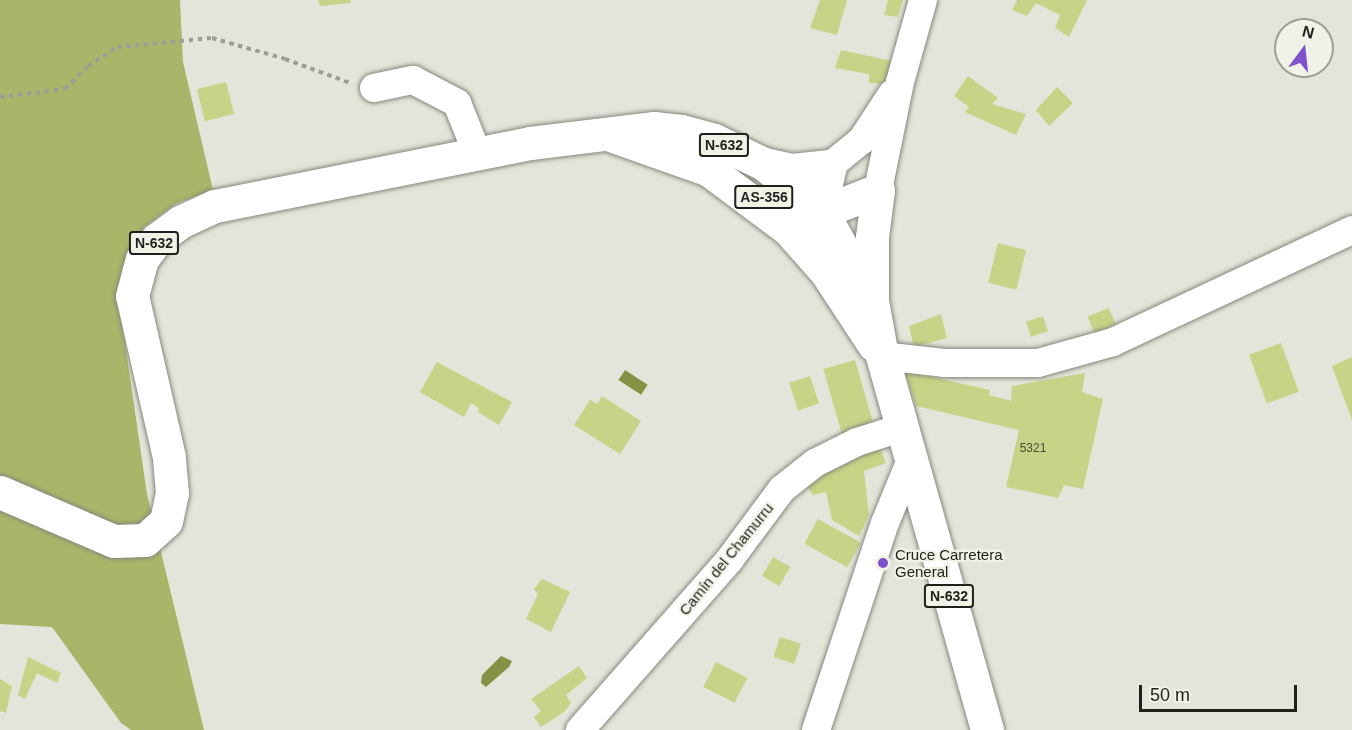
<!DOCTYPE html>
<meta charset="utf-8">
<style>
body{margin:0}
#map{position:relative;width:1352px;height:730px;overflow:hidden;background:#e3e5da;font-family:Arial,sans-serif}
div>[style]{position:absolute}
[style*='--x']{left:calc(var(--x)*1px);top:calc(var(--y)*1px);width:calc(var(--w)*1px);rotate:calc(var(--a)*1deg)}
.forest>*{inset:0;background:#a8b669}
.water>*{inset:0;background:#859246;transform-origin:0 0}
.building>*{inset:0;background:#c5d486;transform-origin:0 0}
.path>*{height:4px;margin-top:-2px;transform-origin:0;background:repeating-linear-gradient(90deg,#9c9e96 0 4.5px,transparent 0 9px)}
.roads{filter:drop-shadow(0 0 2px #86887e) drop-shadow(0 0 2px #86887e)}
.minor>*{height:28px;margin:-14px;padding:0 14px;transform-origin:14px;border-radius:14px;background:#fff}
.highway>*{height:33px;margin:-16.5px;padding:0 16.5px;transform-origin:16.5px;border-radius:16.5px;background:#fff}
.dots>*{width:16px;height:16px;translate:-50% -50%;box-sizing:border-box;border:3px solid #f0f2e7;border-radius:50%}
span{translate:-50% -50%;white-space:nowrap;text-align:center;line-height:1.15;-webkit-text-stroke:4.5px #f0f2e7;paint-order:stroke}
.number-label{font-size:12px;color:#484d36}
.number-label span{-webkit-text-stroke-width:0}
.shield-label span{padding:2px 4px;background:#f0f2e7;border:2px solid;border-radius:4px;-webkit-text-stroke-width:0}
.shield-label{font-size:14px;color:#1f201c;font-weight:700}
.poi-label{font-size:15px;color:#1f201c}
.left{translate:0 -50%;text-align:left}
.street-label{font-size:15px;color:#1f201c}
.north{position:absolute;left:1274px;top:18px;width:60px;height:60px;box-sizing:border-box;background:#f0f2e7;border:2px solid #9c9e96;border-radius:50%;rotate:15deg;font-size:16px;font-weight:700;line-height:24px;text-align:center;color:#1f201c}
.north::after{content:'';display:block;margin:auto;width:21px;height:27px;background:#7f51ca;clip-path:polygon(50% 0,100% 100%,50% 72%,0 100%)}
.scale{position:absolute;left:1139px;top:685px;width:158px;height:27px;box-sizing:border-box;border:3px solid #1f201c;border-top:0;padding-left:8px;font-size:18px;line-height:21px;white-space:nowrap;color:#1f201c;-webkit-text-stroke:4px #f0f2e7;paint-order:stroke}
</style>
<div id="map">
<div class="forest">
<div style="clip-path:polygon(0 0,180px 0,183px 62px,213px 190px,177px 203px,144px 227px,122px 268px,120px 309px,147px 494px,204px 730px,131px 730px,121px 723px,52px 627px,0 624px)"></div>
</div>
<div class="water">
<div style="left:625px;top:370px;width:27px;height:12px;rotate:33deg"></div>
<div style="clip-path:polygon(501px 656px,512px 661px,509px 667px,486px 687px,481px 683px,482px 675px)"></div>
</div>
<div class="building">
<div style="clip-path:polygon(318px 0,350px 0,351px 3px,320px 6px)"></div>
<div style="clip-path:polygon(820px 0,847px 0,837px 35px,810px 28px)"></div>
<div style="clip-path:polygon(888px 0,903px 0,898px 17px,884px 15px)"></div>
<div style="clip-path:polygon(1017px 0,1087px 0,1069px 37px,1055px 28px,1060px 15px,1036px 3px,1027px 16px,1012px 10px)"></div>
<div style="clip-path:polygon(841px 50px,891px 61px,885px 84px,869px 83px,869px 74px,835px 68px)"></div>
<div style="clip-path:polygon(968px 76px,998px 98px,992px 104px,1026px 114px,1016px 135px,965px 112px,969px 107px,954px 96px)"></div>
<div style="left:226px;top:82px;width:33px;height:30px;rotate:76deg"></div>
<div style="clip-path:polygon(1057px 87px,1073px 103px,1049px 126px,1036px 110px)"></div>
<div style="left:998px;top:243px;width:29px;height:41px;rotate:14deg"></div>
<div style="left:1109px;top:308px;width:18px;height:23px;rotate:68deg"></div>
<div style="clip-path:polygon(941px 314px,947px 338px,914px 347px,909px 326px)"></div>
<div style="left:1043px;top:316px;width:16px;height:18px;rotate:72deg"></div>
<div style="left:1281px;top:343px;width:52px;height:34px;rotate:70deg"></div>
<div style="clip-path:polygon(1352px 357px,1352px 420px,1332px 366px)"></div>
<div style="left:855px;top:360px;width:71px;height:33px;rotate:74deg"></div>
<div style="clip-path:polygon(437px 362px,512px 402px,499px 425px,478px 412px,479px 408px,471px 403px,464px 417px,420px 392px)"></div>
<div style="clip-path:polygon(905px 371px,990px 390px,989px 395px,1011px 401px,1012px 386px,1085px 373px,1082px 392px,1103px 399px,1083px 489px,1064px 485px,1058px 498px,1006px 487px,1019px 430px,916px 406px)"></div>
<div style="left:810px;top:376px;width:29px;height:22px;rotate:72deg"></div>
<div style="clip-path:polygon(602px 396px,641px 421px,620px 454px,574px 425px,590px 400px,597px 404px)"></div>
<div style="clip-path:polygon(878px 443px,886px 463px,864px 471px,869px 515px,859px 536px,832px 520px,826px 492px,813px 495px,805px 483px)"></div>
<div style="left:818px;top:519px;width:49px;height:28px;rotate:29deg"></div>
<div style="left:773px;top:557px;width:20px;height:22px;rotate:30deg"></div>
<div style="clip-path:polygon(542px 579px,570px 592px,551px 632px,526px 619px,538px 594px,534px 589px)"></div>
<div style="left:780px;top:637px;width:22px;height:21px;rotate:18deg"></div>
<div style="clip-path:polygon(28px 657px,61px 673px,57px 683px,37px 673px,25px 699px,18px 695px)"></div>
<div style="left:716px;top:662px;width:35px;height:28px;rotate:27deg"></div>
<div style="clip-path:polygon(579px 666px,587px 678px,566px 695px,571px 703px,564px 712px,541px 727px,534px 717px,541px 711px,531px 699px)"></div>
<div style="clip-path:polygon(0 679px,12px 686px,6px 713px,0 711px)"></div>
</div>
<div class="path">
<div style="--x:0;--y:97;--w:65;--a:-7"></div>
<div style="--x:65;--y:89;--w:33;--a:-45"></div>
<div style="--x:88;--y:66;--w:35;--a:-33"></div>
<div style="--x:117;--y:47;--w:95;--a:-5.4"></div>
<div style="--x:212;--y:38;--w:76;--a:16"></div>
<div style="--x:285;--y:59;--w:72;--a:20.2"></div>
</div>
<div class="roads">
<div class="minor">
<div style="--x:374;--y:88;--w:40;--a:-12"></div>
<div style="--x:413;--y:80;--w:50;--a:27.6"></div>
<div style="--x:457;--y:103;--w:54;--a:68.2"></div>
<div style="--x:830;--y:166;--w:41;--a:-39.1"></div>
<div style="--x:862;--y:140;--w:55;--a:-56.9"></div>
<div style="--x:878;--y:190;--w:110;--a:-78.5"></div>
<div style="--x:900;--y:82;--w:85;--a:-74.3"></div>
<div style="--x:882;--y:356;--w:62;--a:6.4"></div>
<div style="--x:944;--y:363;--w:94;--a:0"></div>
<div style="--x:1038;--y:363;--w:78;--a:-15.6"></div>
<div style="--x:1113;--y:342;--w:264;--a:-25.1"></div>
<div style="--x:580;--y:730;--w:227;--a:-48.7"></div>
<div style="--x:730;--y:559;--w:87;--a:-53.4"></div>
<div style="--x:782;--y:489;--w:42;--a:-38.2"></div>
<div style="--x:815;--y:463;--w:47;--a:-26.6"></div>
<div style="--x:857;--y:442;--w:46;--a:-17.7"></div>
<div style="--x:816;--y:730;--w:218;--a:-71.6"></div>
<div style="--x:885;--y:523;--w:66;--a:-67.7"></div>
</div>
<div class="highway">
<div style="--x:613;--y:136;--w:102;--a:19.5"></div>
<div style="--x:709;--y:170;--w:99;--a:36.8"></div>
<div style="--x:788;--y:229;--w:57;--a:48.5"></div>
<div style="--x:826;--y:272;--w:87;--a:56.7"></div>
<div style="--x:764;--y:164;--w:29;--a:12"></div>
<div style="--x:792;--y:170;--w:38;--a:-6"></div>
<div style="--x:830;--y:166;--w:28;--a:103"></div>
<div style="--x:824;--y:193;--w:35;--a:90"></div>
<div style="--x:878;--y:190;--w:47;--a:97.3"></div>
<div style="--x:872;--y:237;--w:64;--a:90"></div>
<div style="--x:872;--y:301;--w:56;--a:79.7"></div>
<div style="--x:882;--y:356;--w:388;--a:74.3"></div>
<div style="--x:800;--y:210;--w:22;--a:5"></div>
<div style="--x:822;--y:212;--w:60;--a:-21.4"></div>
<div style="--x:0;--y:492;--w:124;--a:23.3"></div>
<div style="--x:114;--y:541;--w:31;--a:-2"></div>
<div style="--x:145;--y:540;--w:28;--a:-42"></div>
<div style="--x:166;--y:521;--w:29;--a:-78"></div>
<div style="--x:172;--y:493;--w:36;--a:-95"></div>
<div style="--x:169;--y:457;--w:165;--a:-102.9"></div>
<div style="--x:132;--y:296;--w:38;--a:-75"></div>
<div style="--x:142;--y:259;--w:25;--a:-53"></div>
<div style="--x:157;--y:239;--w:29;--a:-36"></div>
<div style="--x:180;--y:222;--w:38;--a:-25"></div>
<div style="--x:215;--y:206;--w:321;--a:-11.3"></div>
<div style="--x:530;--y:143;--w:125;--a:-6.9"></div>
<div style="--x:654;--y:128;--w:27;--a:6"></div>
<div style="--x:681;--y:131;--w:34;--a:15"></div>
<div style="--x:714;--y:140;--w:55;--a:25.6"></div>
<div style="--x:764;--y:164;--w:75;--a:39.6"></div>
<div style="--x:822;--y:212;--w:102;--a:60.7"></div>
</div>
</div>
<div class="dots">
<div style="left:883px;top:563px;background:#7f51ca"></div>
</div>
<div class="number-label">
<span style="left:1033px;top:449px">5321</span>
</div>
<div class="shield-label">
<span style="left:724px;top:145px">N-632</span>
<span style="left:764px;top:197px">AS-356</span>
<span style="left:154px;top:243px">N-632</span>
<span style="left:949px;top:596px">N-632</span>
</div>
<div class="poi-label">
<span class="left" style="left:895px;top:563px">Cruce Carretera<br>General</span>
</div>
<div class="street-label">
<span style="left:726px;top:559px;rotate:-51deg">Camín del Chamurru</span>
</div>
<div class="north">N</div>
<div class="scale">50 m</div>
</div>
